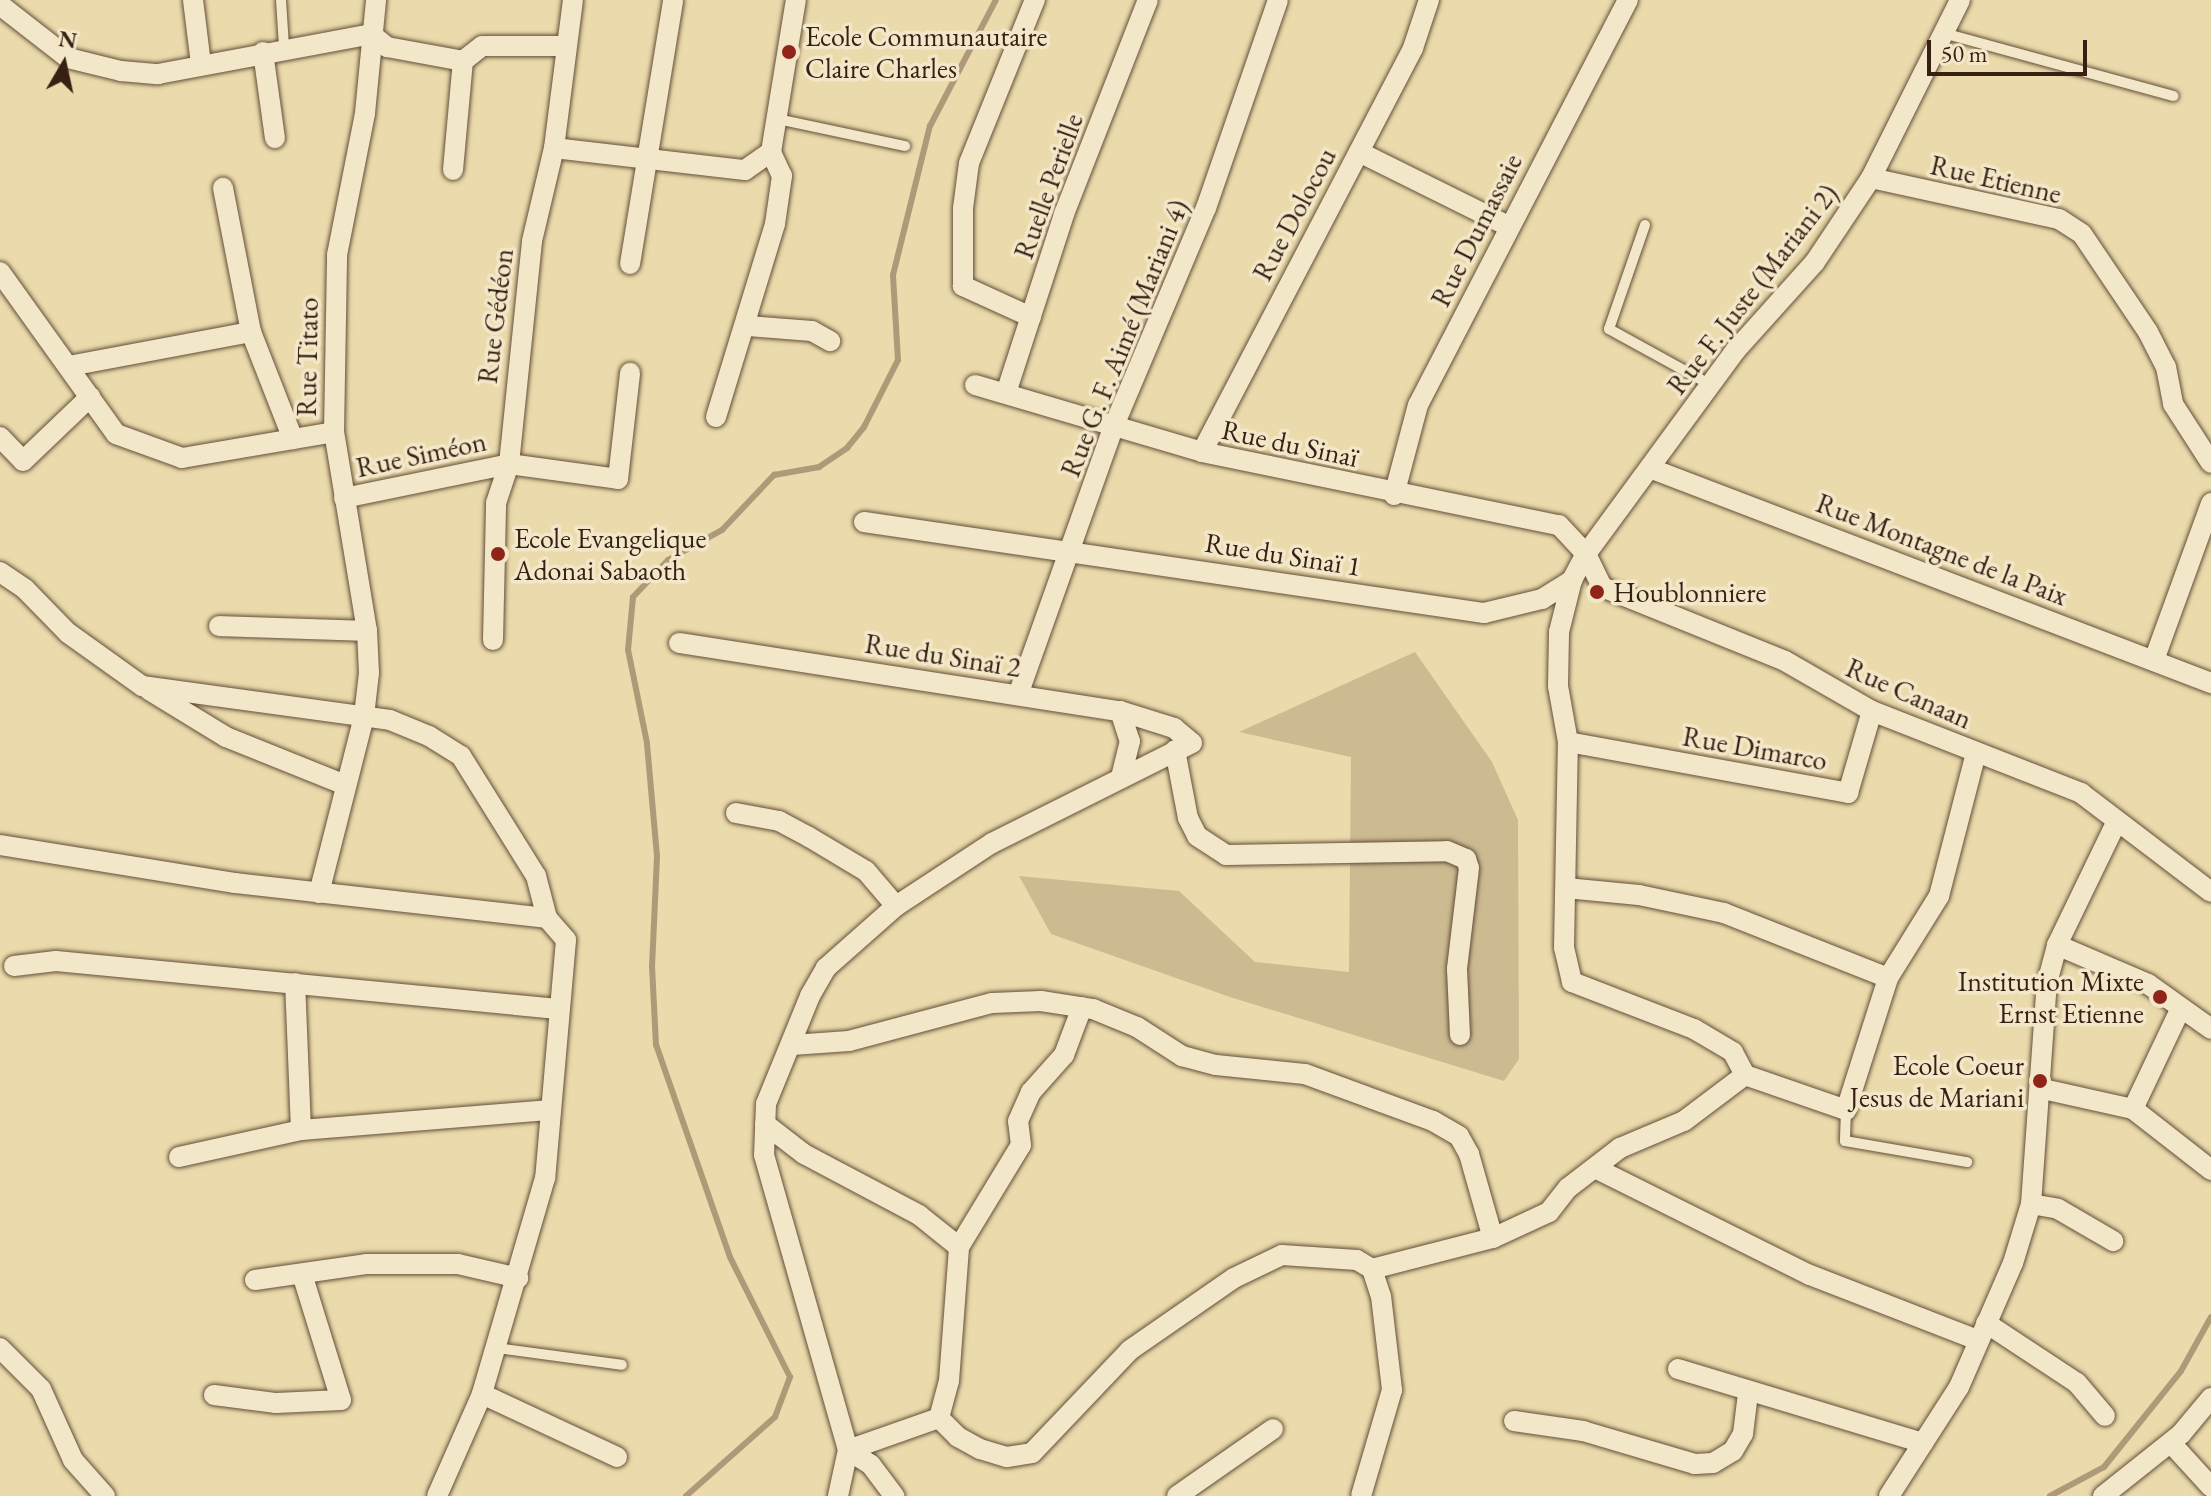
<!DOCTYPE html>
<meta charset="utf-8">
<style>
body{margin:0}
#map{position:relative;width:2211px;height:1496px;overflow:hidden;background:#ebdaab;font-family:"EB Garamond",serif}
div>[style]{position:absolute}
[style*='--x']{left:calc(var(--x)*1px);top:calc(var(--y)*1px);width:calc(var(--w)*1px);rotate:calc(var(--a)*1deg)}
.green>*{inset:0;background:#ccba91}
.stream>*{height:6px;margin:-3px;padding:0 3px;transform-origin:3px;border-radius:3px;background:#ae9a78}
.roads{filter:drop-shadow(0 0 2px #644e3a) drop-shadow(0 0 2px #644e3a)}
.lane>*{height:10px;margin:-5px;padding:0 5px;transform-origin:5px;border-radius:5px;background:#f2e7c8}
.street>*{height:20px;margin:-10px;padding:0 10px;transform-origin:10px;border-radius:10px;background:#f2e7c8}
.dots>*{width:22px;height:22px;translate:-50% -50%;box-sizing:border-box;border:4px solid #f2e7c8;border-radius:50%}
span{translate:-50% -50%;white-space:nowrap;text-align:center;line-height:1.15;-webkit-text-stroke:7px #f2e7c8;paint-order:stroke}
.poi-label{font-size:28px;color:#371f14}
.left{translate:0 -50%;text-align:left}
.right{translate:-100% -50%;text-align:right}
.street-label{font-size:28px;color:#371f14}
.north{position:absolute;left:24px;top:24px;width:80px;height:80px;-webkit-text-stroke:6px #f2e7c8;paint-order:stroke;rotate:9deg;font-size:22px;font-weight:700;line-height:32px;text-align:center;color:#371f14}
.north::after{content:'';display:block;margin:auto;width:28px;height:36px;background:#371f14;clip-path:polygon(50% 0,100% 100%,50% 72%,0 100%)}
.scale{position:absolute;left:1927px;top:40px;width:160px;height:36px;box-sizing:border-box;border:4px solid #371f14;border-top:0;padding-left:10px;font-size:24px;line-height:28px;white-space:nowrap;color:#371f14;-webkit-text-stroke:6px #f2e7c8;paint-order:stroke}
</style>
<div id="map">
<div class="green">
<div style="clip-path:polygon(1415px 652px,1492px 762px,1518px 820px,1519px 1059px,1504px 1081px,1230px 997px,1051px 934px,1019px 876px,1179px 891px,1255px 962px,1349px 972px,1351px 757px,1239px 732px)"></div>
</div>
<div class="stream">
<div style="--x:686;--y:1496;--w:119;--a:-41.6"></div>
<div style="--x:775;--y:1417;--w:43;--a:-69.4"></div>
<div style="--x:790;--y:1377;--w:134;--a:-116.6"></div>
<div style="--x:730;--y:1257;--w:225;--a:-109.2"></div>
<div style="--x:656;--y:1045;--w:78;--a:-92.9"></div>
<div style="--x:652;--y:967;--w:111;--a:-87.4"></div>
<div style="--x:657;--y:856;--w:113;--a:-95.1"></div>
<div style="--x:647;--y:743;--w:95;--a:-101.5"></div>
<div style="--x:628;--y:650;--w:53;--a:-84.6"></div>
<div style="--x:633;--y:597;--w:51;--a:-46.6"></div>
<div style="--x:668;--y:560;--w:62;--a:-29.1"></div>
<div style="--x:722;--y:530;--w:76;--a:-46.6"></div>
<div style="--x:774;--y:475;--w:46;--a:-10.1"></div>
<div style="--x:819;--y:467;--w:34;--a:-34"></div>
<div style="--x:847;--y:448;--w:27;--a:-51"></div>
<div style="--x:864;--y:427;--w:75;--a:-63.1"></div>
<div style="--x:898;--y:360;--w:85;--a:-93.4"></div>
<div style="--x:893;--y:275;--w:154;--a:-76.1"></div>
<div style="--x:930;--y:126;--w:142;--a:-62.4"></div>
<div style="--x:2050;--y:1496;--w:61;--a:-28.2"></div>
<div style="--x:2104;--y:1467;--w:123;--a:-51.3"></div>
<div style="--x:2181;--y:1371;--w:62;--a:-60.9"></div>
</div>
<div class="roads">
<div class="lane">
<div style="--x:281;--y:0;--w:47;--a:86.3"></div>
<div style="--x:1943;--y:33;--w:239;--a:15.3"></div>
<div style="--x:777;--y:119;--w:131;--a:11.9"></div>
<div style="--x:1645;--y:225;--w:110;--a:109.1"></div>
<div style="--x:1609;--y:329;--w:116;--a:28.8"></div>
<div style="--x:1846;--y:1110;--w:31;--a:92"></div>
<div style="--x:1845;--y:1141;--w:124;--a:9.8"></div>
<div style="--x:497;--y:1348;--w:126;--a:7.7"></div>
</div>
<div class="street">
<div style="--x:193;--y:0;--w:64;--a:82.9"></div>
<div style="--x:0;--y:5;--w:86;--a:37.9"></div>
<div style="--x:68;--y:58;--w:55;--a:13.8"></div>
<div style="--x:121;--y:71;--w:37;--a:5"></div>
<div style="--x:158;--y:74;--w:217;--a:-10.6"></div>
<div style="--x:371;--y:34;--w:21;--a:39"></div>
<div style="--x:387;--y:47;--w:77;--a:10.4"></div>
<div style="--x:463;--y:61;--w:24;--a:-38"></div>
<div style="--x:482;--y:46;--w:81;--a:0"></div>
<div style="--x:263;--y:52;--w:87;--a:82.1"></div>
<div style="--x:554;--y:148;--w:192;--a:6.6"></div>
<div style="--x:745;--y:170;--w:32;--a:-35"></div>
<div style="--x:1359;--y:152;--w:166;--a:26.4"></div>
<div style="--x:453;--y:170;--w:109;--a:-84.8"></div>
<div style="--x:1871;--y:178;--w:192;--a:12.3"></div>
<div style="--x:2059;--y:219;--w:27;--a:33"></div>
<div style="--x:2082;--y:234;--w:118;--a:56"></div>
<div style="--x:2148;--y:332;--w:39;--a:63"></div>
<div style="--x:2166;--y:367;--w:38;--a:79"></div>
<div style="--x:2173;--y:404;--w:70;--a:57.2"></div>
<div style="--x:630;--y:264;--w:267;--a:-80.7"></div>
<div style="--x:0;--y:272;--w:199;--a:54.4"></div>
<div style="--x:116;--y:434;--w:70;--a:20"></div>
<div style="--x:182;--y:458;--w:154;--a:-9.7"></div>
<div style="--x:1031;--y:317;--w:75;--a:-155.5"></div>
<div style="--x:963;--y:286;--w:78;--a:-90"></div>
<div style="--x:963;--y:208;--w:45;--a:-82.4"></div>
<div style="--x:969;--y:163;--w:176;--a:-68"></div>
<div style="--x:748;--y:326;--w:64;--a:4.5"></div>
<div style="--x:812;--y:331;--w:21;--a:29"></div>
<div style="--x:251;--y:332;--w:115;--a:68.6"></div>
<div style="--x:69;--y:366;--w:185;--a:-10.6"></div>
<div style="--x:251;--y:332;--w:147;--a:-101"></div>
<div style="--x:975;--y:385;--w:237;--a:16.4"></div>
<div style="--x:1202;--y:452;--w:364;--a:11.6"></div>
<div style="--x:1559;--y:525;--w:40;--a:47"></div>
<div style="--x:1586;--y:554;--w:37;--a:64"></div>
<div style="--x:1602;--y:587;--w:197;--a:22"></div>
<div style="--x:1785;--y:661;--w:100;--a:29.9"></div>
<div style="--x:1872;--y:711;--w:225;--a:21.4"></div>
<div style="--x:2081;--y:793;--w:163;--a:37.3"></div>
<div style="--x:1006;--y:393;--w:188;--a:-72"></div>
<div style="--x:1064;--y:214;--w:230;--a:-68.6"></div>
<div style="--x:716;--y:417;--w:202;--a:-73"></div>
<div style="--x:775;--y:224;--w:49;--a:-81.7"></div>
<div style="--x:782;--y:176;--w:26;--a:-115"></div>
<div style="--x:771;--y:152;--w:154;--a:-80.7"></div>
<div style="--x:0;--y:437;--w:33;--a:46"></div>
<div style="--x:23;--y:461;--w:93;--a:-43.7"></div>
<div style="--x:1202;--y:452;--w:456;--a:-62.4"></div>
<div style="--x:1413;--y:48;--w:51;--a:-71.6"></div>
<div style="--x:1652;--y:469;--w:599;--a:20.95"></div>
<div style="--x:1394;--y:495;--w:93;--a:-75.1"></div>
<div style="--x:1418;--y:405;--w:456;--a:-62.6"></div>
<div style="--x:344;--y:498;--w:168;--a:-11.6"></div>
<div style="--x:509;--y:464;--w:110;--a:7.8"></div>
<div style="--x:618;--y:479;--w:107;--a:-83.5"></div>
<div style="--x:864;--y:522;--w:627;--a:8.35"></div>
<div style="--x:1484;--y:613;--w:60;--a:-13.6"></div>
<div style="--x:1542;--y:599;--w:36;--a:-32"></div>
<div style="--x:0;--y:572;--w:30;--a:34"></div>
<div style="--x:25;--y:589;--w:62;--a:45.7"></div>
<div style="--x:68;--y:633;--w:91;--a:35.6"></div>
<div style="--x:142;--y:686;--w:250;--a:7.8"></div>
<div style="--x:390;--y:720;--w:42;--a:22.3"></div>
<div style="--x:429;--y:736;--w:38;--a:32"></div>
<div style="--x:461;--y:756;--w:142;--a:58"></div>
<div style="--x:536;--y:876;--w:43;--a:75.3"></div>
<div style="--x:547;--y:918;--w:29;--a:49"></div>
<div style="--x:566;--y:940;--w:239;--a:95"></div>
<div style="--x:545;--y:1178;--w:225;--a:106.3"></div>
<div style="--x:482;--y:1394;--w:111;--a:113.8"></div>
<div style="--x:219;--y:626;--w:148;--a:1.9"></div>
<div style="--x:493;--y:640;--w:137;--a:-88.7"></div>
<div style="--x:496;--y:503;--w:41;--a:-71.6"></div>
<div style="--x:509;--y:464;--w:224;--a:-84.1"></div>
<div style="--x:532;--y:241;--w:96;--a:-76.7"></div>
<div style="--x:554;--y:148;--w:149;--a:-82.7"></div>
<div style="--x:679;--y:643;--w:446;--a:8.8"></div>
<div style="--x:1120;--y:711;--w:57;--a:17.5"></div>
<div style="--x:1174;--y:728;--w:23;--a:40"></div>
<div style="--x:1192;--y:743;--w:224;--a:153.4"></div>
<div style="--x:992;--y:843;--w:115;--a:146.7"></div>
<div style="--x:896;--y:906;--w:94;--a:138.5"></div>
<div style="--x:826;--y:968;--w:32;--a:120"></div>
<div style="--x:810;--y:996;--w:117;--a:112.2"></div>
<div style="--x:766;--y:1104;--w:51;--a:92.2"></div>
<div style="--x:764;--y:1155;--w:307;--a:74.1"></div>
<div style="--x:848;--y:1450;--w:47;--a:102.3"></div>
<div style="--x:2154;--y:660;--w:167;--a:-70"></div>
<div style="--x:149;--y:690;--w:90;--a:31.4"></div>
<div style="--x:226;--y:737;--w:126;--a:21.9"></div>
<div style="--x:1018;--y:695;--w:283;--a:-70.4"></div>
<div style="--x:1113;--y:428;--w:239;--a:-67.1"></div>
<div style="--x:1206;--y:208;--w:220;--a:-70.9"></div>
<div style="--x:1120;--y:711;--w:32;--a:72"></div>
<div style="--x:1130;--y:741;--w:36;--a:104"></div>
<div style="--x:1568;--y:742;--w:285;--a:10.3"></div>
<div style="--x:1848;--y:793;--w:85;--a:-73.7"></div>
<div style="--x:1175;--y:750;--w:69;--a:79.2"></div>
<div style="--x:1188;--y:818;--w:20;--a:63"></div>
<div style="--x:1197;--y:836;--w:35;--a:33"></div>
<div style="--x:1226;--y:855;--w:221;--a:-1"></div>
<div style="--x:1447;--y:851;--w:21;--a:23"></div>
<div style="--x:1466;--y:859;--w:9;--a:72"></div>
<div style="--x:1469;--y:868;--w:102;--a:96.8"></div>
<div style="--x:1457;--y:969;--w:66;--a:87.4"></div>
<div style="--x:736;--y:813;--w:44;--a:10.5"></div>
<div style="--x:779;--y:821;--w:34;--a:28"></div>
<div style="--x:809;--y:837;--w:66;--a:30.8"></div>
<div style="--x:866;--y:871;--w:46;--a:49.4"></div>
<div style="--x:0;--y:845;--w:238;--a:9.2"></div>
<div style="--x:235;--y:883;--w:314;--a:6.4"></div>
<div style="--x:1566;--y:888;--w:73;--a:5.5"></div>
<div style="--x:1639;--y:895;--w:87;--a:12"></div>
<div style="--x:1724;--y:913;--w:176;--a:21.6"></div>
<div style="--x:1888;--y:978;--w:97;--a:-58.1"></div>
<div style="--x:1939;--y:896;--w:148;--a:-75.5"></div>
<div style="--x:319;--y:893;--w:183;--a:-75.7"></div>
<div style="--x:364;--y:716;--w:43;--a:-83.4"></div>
<div style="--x:369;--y:673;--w:42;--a:-92.7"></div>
<div style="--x:367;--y:631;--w:202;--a:-99.4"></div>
<div style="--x:334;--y:432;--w:177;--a:-89"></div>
<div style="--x:337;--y:255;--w:145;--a:-78.8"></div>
<div style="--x:365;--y:113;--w:114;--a:-84.4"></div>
<div style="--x:2057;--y:945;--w:99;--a:23.2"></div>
<div style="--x:2148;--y:984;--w:77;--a:35.5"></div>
<div style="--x:14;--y:966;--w:42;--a:-6.8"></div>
<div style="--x:56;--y:961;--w:504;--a:5.46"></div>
<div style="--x:792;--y:1045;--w:57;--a:-4"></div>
<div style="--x:849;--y:1041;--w:148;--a:-14.9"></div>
<div style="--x:992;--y:1003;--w:49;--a:-2.3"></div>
<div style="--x:1041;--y:1001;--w:53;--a:8.7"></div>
<div style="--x:1093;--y:1009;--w:48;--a:22.2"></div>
<div style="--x:1137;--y:1027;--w:54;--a:32.8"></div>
<div style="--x:1182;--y:1056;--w:35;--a:15"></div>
<div style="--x:1216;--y:1065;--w:89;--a:5.8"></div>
<div style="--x:1305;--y:1074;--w:136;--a:20.2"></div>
<div style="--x:1433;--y:1121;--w:30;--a:30"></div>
<div style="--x:1459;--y:1136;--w:21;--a:61"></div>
<div style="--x:1469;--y:1154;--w:87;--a:74.1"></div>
<div style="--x:1745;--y:1075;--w:26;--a:-118"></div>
<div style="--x:1733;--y:1052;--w:45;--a:-149.5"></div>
<div style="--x:1694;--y:1029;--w:131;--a:-158.9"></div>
<div style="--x:1572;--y:982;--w:36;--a:-103"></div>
<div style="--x:1564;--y:947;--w:205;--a:-88.9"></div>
<div style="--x:1568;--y:742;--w:57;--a:-100.1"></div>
<div style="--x:1558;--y:686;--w:54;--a:-88.9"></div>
<div style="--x:1559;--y:632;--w:54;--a:-76"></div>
<div style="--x:1572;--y:580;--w:30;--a:-62"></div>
<div style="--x:1586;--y:554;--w:253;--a:-53.7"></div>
<div style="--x:1736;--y:350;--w:118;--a:-48.1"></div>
<div style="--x:1815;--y:262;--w:101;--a:-56.3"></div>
<div style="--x:1871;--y:178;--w:199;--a:-63.4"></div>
<div style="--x:2043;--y:1089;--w:92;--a:12.5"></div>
<div style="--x:2133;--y:1109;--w:99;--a:38"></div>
<div style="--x:2133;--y:1109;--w:112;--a:-64.6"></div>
<div style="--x:765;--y:1124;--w:49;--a:37.6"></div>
<div style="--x:804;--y:1154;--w:130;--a:27.9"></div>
<div style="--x:919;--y:1215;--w:51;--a:38.7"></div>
<div style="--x:301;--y:1130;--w:251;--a:-4.6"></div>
<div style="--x:179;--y:1157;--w:125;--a:-12.5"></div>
<div style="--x:301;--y:1130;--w:147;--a:-92.3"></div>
<div style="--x:1595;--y:1168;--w:240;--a:26.5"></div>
<div style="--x:1810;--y:1275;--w:180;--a:21.2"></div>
<div style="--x:2031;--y:1204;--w:27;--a:10"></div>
<div style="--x:2058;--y:1209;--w:64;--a:30.2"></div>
<div style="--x:1372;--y:1269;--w:125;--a:-14.4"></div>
<div style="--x:1493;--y:1238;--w:62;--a:-24.9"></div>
<div style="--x:1549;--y:1212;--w:31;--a:-52"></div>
<div style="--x:1568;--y:1188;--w:66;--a:-37.6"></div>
<div style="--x:1620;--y:1148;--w:69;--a:-22.9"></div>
<div style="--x:1684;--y:1121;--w:76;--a:-37"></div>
<div style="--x:1745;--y:1075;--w:107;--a:19.1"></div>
<div style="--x:1846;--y:1110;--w:139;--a:-72.3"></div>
<div style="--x:255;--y:1280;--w:112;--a:-8.2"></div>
<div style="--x:366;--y:1264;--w:92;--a:0"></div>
<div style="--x:458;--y:1264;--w:62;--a:13.1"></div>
<div style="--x:1986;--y:1323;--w:109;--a:33.4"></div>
<div style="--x:2077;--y:1383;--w:43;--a:49.7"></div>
<div style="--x:0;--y:1348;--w:58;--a:45"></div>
<div style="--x:41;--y:1389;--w:78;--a:65.7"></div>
<div style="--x:73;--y:1460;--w:48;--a:48.4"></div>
<div style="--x:1678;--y:1369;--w:256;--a:16.8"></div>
<div style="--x:482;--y:1394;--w:149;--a:25"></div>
<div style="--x:214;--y:1395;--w:63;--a:7.4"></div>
<div style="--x:276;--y:1403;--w:65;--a:-2.6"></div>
<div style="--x:341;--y:1400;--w:132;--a:-107.2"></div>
<div style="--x:939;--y:1418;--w:27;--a:45"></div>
<div style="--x:958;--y:1437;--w:25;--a:29"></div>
<div style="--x:980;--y:1449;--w:28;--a:17"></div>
<div style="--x:1007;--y:1457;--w:25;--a:-9"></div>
<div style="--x:1032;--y:1453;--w:142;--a:-46.4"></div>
<div style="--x:1130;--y:1350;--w:126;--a:-34.7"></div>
<div style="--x:1234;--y:1278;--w:53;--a:-25.6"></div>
<div style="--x:1282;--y:1255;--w:75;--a:3.8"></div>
<div style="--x:1357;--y:1260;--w:17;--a:31"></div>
<div style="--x:1372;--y:1269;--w:28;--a:72"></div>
<div style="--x:1381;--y:1296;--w:95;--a:83.3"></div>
<div style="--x:1392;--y:1390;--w:110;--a:106.3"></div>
<div style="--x:939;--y:1418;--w:38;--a:-75"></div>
<div style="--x:949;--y:1381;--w:134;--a:-85.7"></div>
<div style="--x:959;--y:1247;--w:119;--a:-58.7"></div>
<div style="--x:1021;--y:1145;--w:24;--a:-97"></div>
<div style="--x:1018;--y:1121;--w:32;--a:-66"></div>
<div style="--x:1031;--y:1092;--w:50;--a:-48.3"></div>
<div style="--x:1064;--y:1055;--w:51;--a:-69.4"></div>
<div style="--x:1514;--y:1421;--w:70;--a:8.2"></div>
<div style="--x:1583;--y:1431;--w:117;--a:16.4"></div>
<div style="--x:1695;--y:1464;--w:18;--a:-3"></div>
<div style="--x:1713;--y:1463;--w:23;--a:-31"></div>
<div style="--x:1733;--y:1451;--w:20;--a:-60"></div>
<div style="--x:1743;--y:1434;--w:41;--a:-83"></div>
<div style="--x:2171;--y:1443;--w:59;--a:47.7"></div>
<div style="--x:848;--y:1450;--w:96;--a:-19.4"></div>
<div style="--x:848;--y:1450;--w:27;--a:33"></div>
<div style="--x:871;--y:1465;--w:39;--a:53"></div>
<div style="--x:1177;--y:1496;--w:117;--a:-34.9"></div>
<div style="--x:1889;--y:1496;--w:130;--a:-57.3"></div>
<div style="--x:1959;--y:1387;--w:135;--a:-66.5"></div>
<div style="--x:2013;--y:1263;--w:62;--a:-73"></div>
<div style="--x:2031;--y:1204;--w:222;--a:-85.9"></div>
<div style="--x:2047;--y:983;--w:39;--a:-75"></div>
<div style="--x:2057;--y:945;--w:136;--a:-64.2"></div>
<div style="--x:2103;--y:1496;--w:100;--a:-38.5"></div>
<div style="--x:2181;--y:1434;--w:47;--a:-50.2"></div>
</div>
</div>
<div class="dots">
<div style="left:789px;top:52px;background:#8f2418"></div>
<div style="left:498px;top:554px;background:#8f2418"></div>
<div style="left:1597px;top:592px;background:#8f2418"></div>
<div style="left:2160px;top:997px;background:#8f2418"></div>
<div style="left:2040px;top:1081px;background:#8f2418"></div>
</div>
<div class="poi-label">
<span class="left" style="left:805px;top:52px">Ecole Communautaire<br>Claire Charles</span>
<span class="left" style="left:514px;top:554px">Ecole Evangelique<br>Adonai Sabaoth</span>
<span class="left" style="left:1613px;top:592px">Houblonniere</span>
<span class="right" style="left:2144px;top:997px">Institution Mixte<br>Ernst Etienne</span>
<span class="right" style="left:2024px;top:1081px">Ecole Coeur<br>Jesus de Mariani</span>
</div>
<div class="street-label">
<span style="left:1996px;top:179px;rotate:13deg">Rue Etienne</span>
<span style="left:1048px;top:186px;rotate:-70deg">Ruelle Perielle</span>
<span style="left:1294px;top:214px;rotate:-62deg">Rue Dolocou</span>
<span style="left:1476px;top:230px;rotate:-63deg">Rue Dumassaie</span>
<span style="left:1752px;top:289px;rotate:-52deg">Rue F. Juste (Mariani 2)</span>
<span style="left:495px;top:316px;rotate:-83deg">Rue Gédéon</span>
<span style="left:1124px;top:338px;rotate:-68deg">Rue G. F. Aimé (Mariani 4)</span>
<span style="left:307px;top:357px;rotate:-89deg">Rue Titato</span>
<span style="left:1290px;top:443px;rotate:12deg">Rue du Sinaï</span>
<span style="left:421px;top:454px;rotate:-12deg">Rue Siméon</span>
<span style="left:1942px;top:549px;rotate:21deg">Rue Montagne de la Paix</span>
<span style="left:1283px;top:554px;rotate:9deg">Rue du Sinaï 1</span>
<span style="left:943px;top:655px;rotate:9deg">Rue du Sinaï 2</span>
<span style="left:1909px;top:693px;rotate:24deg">Rue Canaan</span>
<span style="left:1755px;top:748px;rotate:10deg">Rue Dimarco</span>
</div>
<div class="north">N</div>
<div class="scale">50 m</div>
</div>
